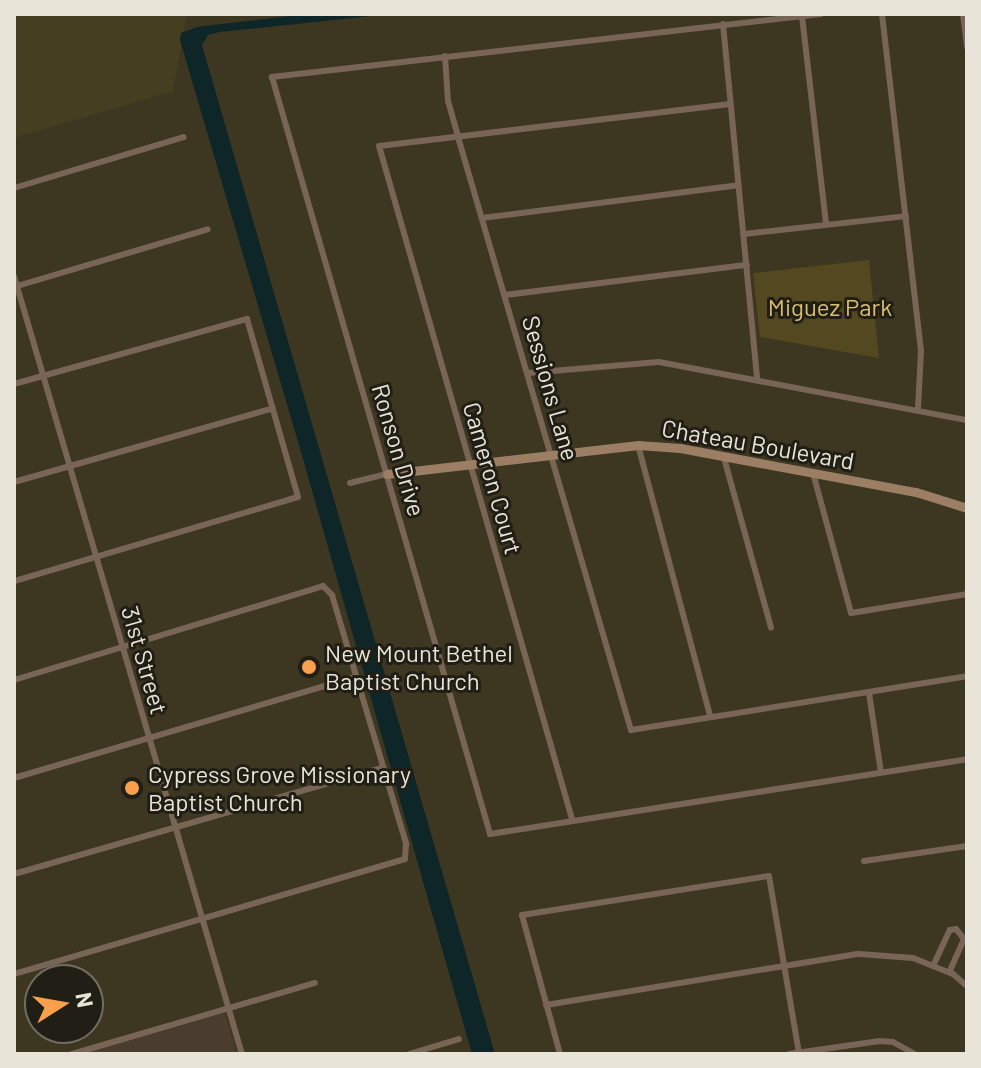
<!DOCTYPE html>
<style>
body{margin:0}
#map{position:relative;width:981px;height:1068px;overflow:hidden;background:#3d3721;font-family:Barlow,sans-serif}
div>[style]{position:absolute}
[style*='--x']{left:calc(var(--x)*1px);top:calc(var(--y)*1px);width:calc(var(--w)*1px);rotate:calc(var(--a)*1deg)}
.built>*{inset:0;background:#463e20}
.education>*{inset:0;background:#4a3c2e}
.green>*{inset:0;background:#544820}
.water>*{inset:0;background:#0e2628}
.street>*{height:6px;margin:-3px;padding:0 3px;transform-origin:3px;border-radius:3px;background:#786555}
.secondary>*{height:9px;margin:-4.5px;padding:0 4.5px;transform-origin:4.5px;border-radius:4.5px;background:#9c7e65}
.dots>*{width:22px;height:22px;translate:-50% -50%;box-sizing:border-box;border:4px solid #211e15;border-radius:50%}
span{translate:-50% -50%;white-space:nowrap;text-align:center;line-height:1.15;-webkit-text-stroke:6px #211e15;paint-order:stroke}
.park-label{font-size:24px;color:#d9c06e}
.street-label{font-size:24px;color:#e8e4d7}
.poi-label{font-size:24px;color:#e8e4d7}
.left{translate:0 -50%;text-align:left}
.frame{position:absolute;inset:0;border:16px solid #e8e4d7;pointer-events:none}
.north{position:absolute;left:24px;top:964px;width:80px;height:80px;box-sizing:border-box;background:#211e15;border:2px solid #716d63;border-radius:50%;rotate:79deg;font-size:22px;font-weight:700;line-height:32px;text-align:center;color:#e8e4d7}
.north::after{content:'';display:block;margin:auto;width:28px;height:36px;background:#f9a04d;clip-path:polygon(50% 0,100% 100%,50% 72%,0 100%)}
</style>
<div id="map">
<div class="built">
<div style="clip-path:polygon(14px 14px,187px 14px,173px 91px,14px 138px)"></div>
</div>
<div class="education">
<div style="clip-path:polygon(225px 1013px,237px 1054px,83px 1054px)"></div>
</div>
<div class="green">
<div style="clip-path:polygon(869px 260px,879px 358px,760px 337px,753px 273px)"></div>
</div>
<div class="water">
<div style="clip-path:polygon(306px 14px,390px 14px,220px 32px,208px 35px,202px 45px,495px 1054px,472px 1054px,301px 452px,180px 40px,181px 33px,197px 27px)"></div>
</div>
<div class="street">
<div style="--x:821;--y:14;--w:553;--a:173.45"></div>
<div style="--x:272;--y:77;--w:788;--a:73.93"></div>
<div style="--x:490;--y:834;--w:483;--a:-8.9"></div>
<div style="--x:882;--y:14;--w:339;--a:83.4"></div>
<div style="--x:921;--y:351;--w:57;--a:93"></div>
<div style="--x:963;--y:14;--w:33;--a:83"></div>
<div style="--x:802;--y:16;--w:210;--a:83.4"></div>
<div style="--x:723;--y:24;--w:356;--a:84.5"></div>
<div style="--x:445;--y:56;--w:45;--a:86.2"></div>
<div style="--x:448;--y:101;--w:37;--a:74"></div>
<div style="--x:458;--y:137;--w:618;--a:73.74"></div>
<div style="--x:631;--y:730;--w:340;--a:-9.1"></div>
<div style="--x:14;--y:188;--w:177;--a:-16.7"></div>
<div style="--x:482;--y:218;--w:258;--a:-7.3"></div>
<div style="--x:744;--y:234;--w:163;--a:-6.3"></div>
<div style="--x:14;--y:276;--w:811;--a:73.67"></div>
<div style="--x:14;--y:287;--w:202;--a:-16.6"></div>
<div style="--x:505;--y:295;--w:244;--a:-7.1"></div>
<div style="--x:528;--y:373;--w:131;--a:-4.8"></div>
<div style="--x:659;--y:362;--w:313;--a:10.7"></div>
<div style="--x:14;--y:384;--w:242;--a:-15.6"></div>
<div style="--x:247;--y:319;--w:185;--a:74"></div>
<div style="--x:298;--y:497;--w:296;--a:163.5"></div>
<div style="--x:638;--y:445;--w:280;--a:75.1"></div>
<div style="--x:724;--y:458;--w:176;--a:74.5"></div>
<div style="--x:813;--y:473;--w:145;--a:74.8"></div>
<div style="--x:851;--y:613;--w:118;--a:-9.3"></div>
<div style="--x:14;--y:482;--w:269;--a:-15.9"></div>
<div style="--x:350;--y:483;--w:38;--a:-14"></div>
<div style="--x:14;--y:680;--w:323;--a:-16.9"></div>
<div style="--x:323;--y:586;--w:13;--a:45"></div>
<div style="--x:332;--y:595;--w:260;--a:73.4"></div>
<div style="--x:406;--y:844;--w:15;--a:94"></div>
<div style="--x:405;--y:859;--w:408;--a:163.6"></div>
<div style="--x:869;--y:693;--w:80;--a:81.4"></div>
<div style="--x:14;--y:778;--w:356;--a:-16.5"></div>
<div style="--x:572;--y:819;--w:700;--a:-106"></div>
<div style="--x:379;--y:146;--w:354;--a:-6.8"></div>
<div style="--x:864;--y:861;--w:104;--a:-8.3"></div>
<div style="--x:14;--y:874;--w:382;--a:-16.1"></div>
<div style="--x:933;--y:966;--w:40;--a:-65"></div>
<div style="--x:950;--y:930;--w:6;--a:-9"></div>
<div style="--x:956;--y:929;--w:13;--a:51"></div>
<div style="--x:964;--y:939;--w:36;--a:114"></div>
<div style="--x:546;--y:1005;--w:317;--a:-9.3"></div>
<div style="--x:859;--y:954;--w:54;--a:4.2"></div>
<div style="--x:913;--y:958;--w:43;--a:21.8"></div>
<div style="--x:953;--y:974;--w:18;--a:41"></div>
<div style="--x:72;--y:1054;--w:253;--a:-16.3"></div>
<div style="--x:409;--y:1054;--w:52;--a:-16.7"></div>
<div style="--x:560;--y:1054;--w:144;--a:-105.3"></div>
<div style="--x:522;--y:915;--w:250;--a:-9"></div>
<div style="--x:769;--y:876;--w:181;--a:80.4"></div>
<div style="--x:789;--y:1054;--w:92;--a:-8.1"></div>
<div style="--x:880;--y:1041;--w:13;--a:4"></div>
<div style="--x:893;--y:1042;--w:25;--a:29"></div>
</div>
<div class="secondary">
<div style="--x:387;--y:474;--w:253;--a:-6.6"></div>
<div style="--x:638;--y:445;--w:42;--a:4.1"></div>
<div style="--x:680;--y:448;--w:240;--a:10.6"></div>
<div style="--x:916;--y:492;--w:53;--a:17.4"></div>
</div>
<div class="dots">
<div style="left:309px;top:667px;background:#f9a04d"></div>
<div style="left:132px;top:788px;background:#f9a04d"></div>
</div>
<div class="park-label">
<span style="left:830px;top:307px">Miguez Park</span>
</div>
<div class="street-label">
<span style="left:551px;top:388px;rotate:74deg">Sessions Lane</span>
<span style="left:758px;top:444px;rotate:10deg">Chateau Boulevard</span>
<span style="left:399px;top:450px;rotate:74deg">Ronson Drive</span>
<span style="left:493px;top:478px;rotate:74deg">Cameron Court</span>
<span style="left:145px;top:660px;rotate:74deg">31st Street</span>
</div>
<div class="poi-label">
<span class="left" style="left:325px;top:667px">New Mount Bethel<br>Baptist Church</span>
<span class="left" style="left:148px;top:788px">Cypress Grove Missionary<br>Baptist Church</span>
</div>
<div class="frame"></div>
<div class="north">N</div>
</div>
